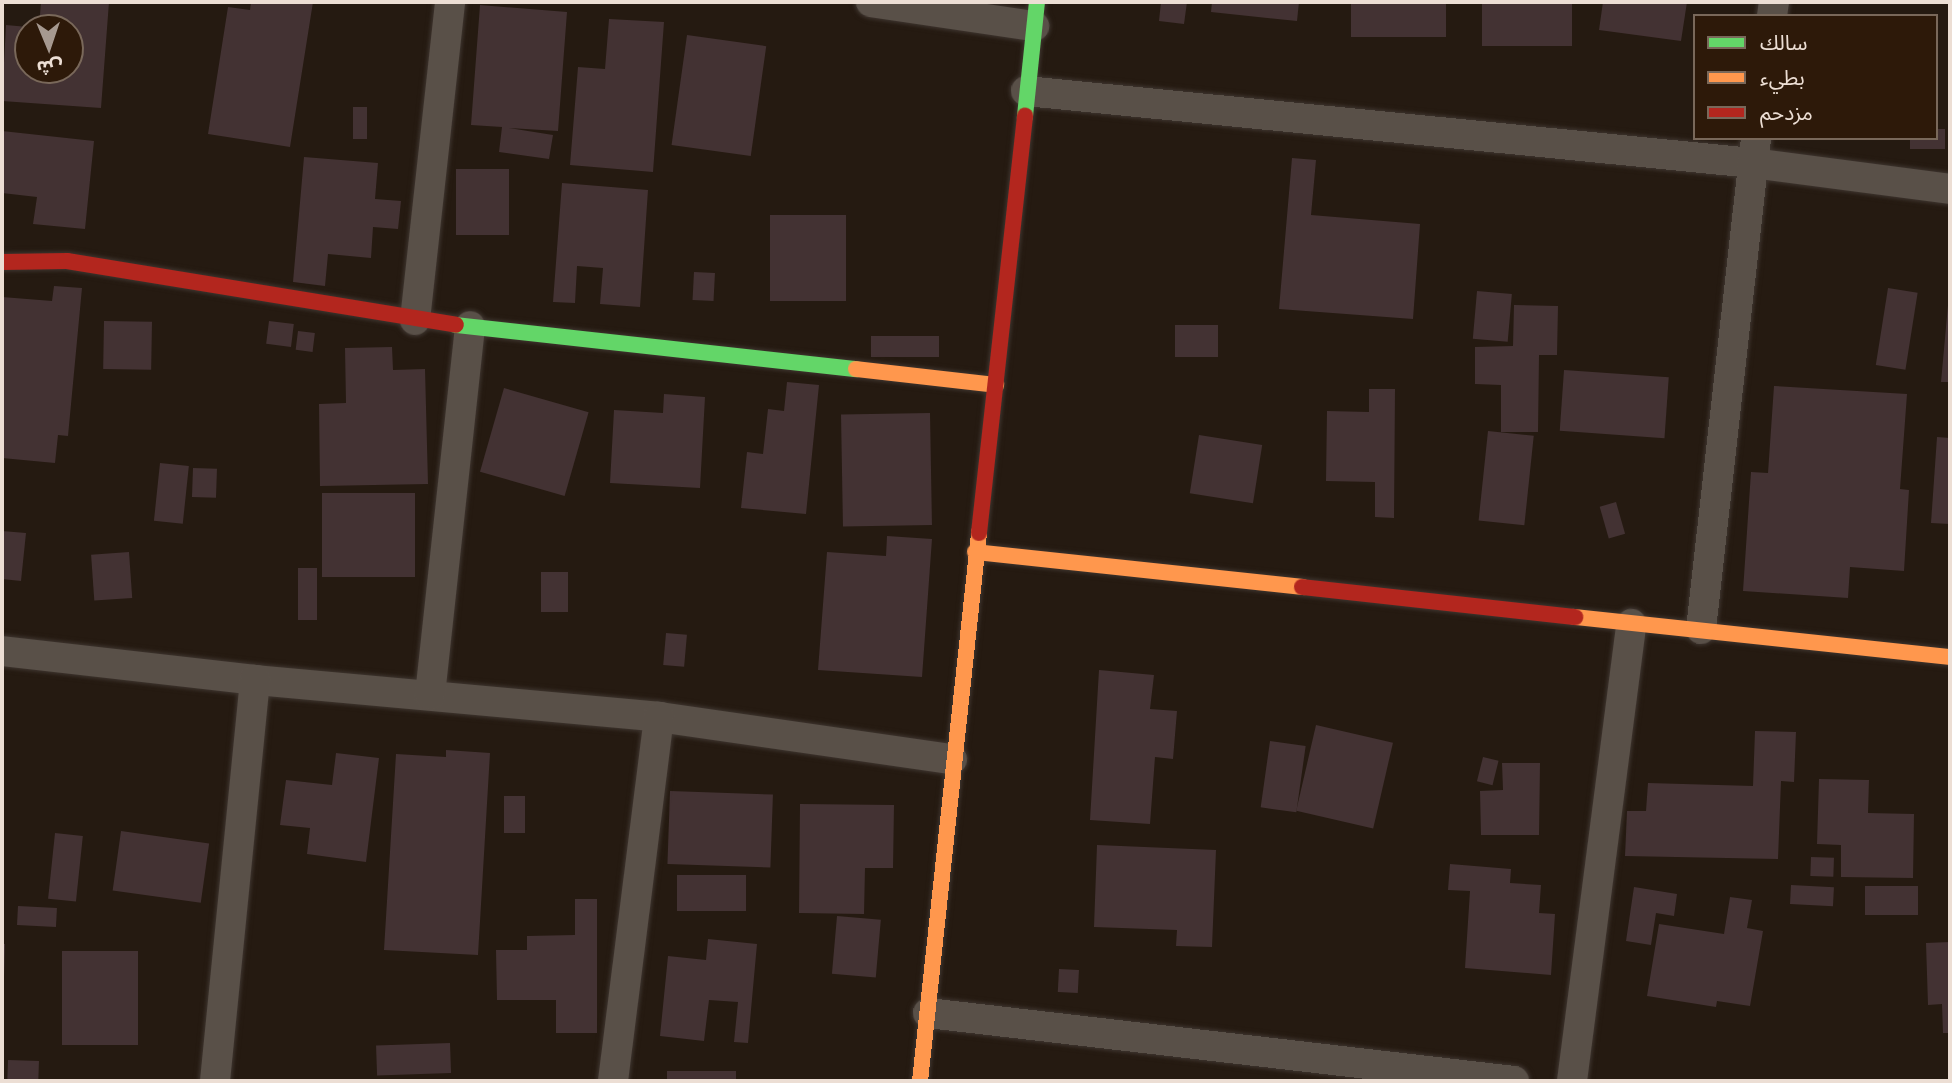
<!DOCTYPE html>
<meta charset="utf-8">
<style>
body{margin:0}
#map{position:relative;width:1952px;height:1083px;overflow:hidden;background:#251a11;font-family:"PT Serif","Noto Sans Arabic",serif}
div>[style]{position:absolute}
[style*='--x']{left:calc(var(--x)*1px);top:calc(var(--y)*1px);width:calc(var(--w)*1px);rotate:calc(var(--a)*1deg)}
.building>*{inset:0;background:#433233;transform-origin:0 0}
.roads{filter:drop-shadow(0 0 2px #3e352f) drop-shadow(0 0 2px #3e352f)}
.street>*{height:30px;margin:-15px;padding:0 15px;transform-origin:15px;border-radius:15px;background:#595048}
.fast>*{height:16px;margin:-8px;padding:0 8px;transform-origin:8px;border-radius:8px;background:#63d668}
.slow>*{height:16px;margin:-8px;padding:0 8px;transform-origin:8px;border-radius:8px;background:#ff974d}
.jam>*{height:16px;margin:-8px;padding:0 8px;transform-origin:8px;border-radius:8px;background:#b3261e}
span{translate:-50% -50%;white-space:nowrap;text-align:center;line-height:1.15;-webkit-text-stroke:6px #2d1909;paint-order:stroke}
.frame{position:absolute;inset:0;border:4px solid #ecded4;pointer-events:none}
.legend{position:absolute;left:1693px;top:14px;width:245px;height:126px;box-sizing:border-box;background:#2d1909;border:2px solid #79685a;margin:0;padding:9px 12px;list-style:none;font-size:21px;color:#ecded4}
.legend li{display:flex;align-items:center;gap:14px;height:35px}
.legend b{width:35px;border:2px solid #79685a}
.north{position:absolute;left:14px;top:14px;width:70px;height:70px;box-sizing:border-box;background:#2d1909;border:2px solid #79685a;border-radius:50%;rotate:178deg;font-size:19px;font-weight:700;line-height:28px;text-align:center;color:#ecded4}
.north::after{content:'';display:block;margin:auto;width:24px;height:32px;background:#a69990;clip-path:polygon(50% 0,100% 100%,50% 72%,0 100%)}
</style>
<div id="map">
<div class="building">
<div style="clip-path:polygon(41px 2px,109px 2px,101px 108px,2px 101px,6px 25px,28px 27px,28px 70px,70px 70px,70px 28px,39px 28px)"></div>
<div style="clip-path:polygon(251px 2px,313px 2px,290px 147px,208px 134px,228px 7px,250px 10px)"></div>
<div style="clip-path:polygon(1161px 2px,1187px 2px,1184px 24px,1159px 21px)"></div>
<div style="clip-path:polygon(1212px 2px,1299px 2px,1297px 21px,1211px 12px)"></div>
<div style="left:1351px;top:2px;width:95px;height:35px"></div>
<div style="left:1482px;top:2px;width:90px;height:44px"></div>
<div style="clip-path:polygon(1603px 2px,1687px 2px,1681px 41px,1599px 30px)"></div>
<div style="clip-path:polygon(480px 5px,567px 12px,558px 131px,509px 128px,553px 135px,549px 159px,499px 152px,502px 127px,471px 125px)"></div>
<div style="clip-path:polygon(609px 19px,664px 22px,653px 172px,570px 165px,578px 67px,605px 69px)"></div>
<div style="left:687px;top:35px;width:80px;height:111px;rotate:8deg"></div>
<div style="left:353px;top:107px;width:14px;height:32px"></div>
<div style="clip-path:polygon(1936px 129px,1945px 129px,1945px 149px,1910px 149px,1910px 138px,1936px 138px)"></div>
<div style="clip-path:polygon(2px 131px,94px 141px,85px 229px,33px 224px,37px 197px,2px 193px)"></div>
<div style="clip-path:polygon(304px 157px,378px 163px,375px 199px,401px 201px,398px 229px,373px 227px,371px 258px,328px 254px,325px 286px,293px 282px)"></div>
<div style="clip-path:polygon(1292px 158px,1316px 160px,1311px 215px,1420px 224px,1413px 319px,1279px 309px)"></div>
<div style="left:456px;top:169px;width:53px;height:66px"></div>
<div style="clip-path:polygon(562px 183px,648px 190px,640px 307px,600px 304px,603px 268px,577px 266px,575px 303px,553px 302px)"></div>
<div style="left:846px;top:215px;width:86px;height:76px;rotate:90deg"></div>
<div style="left:694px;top:272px;width:21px;height:28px;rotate:3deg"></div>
<div style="clip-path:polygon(54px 286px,82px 288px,68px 436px,58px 435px,55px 463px,2px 458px,2px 297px,52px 301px)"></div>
<div style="left:1888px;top:288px;width:30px;height:78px;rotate:9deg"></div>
<div style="left:1477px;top:291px;width:35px;height:48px;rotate:5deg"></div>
<div style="clip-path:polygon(1514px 305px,1558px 306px,1557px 355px,1539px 355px,1538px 432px,1501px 432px,1501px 385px,1475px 384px,1475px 347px,1513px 346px)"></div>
<div style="clip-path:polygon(1948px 305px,1950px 305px,1950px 382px,1941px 382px)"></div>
<div style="left:104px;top:321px;width:48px;height:48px;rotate:1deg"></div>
<div style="left:269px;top:321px;width:25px;height:23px;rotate:7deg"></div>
<div style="left:1175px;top:325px;width:43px;height:32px"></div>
<div style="left:298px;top:331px;width:17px;height:19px;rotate:7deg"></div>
<div style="left:939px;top:336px;width:21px;height:68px;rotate:90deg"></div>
<div style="clip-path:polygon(392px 347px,393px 370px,425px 369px,428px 484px,320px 486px,319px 404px,346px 403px,345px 348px)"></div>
<div style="left:1564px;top:370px;width:105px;height:61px;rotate:4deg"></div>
<div style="clip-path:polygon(787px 382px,819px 385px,806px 514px,741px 508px,747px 452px,763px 454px,768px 409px,784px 411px)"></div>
<div style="clip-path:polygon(1774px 386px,1907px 394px,1900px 489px,1909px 490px,1904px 571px,1850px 567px,1848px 598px,1743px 591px,1751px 472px,1768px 473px)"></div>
<div style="left:504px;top:388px;width:88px;height:87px;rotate:16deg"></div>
<div style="clip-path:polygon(1369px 389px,1395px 389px,1394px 518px,1375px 517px,1375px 482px,1326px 481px,1327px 411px,1369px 412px)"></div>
<div style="clip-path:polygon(664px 394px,705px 397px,700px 488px,610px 483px,614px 410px,663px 413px)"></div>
<div style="left:930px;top:413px;width:112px;height:89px;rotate:89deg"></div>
<div style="left:1488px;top:431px;width:46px;height:90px;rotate:6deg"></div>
<div style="left:1199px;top:435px;width:64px;height:59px;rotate:9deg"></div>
<div style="clip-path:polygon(1937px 437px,1950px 438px,1950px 524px,1931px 523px)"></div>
<div style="left:160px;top:463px;width:29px;height:58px;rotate:6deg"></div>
<div style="left:193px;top:468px;width:24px;height:29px;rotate:2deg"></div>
<div style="left:322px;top:493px;width:93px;height:84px"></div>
<div style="left:1616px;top:502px;width:33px;height:17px;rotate:74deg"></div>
<div style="clip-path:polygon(2px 531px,26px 533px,21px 581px,2px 579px)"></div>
<div style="clip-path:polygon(887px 536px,932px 539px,922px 677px,818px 670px,827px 552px,886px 556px)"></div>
<div style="left:129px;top:552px;width:46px;height:38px;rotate:86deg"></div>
<div style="left:298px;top:568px;width:19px;height:52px"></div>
<div style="left:541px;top:572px;width:27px;height:40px"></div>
<div style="left:666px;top:633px;width:21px;height:32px;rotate:5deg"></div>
<div style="clip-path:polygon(1099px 670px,1154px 675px,1150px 709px,1177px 711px,1173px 759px,1155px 757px,1150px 824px,1090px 820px)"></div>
<div style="left:1316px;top:725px;width:79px;height:88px;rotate:13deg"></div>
<div style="clip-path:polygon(1755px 731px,1796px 732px,1794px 782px,1781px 781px,1778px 859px,1625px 856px,1627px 811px,1646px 811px,1648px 783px,1753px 786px)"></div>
<div style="left:1270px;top:741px;width:36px;height:67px;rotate:8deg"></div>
<div style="clip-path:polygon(446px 750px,490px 753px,478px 955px,384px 950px,396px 754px,446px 757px)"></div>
<div style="clip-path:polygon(336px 753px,379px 758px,366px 862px,307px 854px,310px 828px,280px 825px,286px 780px,332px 785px)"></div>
<div style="left:1483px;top:757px;width:16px;height:25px;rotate:14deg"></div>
<div style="clip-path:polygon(1502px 763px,1540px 763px,1539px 835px,1481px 835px,1480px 791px,1503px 790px)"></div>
<div style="clip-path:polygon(1819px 779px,1869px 780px,1868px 813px,1914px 814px,1913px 878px,1841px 877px,1841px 845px,1817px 844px)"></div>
<div style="left:670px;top:791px;width:103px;height:73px;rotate:2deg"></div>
<div style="left:504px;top:796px;width:21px;height:37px"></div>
<div style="clip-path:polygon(800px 804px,894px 805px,893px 868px,865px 868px,864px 914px,799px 913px)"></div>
<div style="left:121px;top:831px;width:89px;height:60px;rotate:8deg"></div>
<div style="left:55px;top:833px;width:28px;height:66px;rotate:6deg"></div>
<div style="clip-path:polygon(1097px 845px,1216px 850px,1212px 947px,1176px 946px,1177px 930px,1094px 927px)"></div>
<div style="left:1811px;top:857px;width:23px;height:19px;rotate:2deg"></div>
<div style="clip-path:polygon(1450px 864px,1511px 869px,1510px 883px,1541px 885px,1539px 913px,1555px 914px,1551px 975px,1465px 968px,1470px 891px,1448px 890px)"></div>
<div style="left:677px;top:875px;width:69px;height:36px"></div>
<div style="left:1791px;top:885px;width:43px;height:19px;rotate:3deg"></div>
<div style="left:1865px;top:886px;width:53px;height:29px"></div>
<div style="clip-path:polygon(1634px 887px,1677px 894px,1674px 916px,1656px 913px,1651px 945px,1626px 941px)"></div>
<div style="clip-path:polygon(1730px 897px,1752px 900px,1747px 928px,1763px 931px,1750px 1006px,1717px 1001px,1716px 1007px,1647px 996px,1659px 924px,1724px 934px)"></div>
<div style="clip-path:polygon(575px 899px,597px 899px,597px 1033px,556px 1033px,556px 1000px,497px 1000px,496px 950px,527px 950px,527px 936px,575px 935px)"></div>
<div style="left:18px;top:906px;width:39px;height:19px;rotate:3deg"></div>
<div style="left:837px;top:916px;width:44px;height:58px;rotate:5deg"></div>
<div style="clip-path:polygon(708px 939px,757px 944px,748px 1043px,734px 1042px,738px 1002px,709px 1000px,704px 1041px,660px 1036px,668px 956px,706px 960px)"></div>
<div style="clip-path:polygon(1950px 942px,1950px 1033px,1943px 1033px,1942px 1004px,1928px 1005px,1926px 943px)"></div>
<div style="clip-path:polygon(2px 944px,5px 944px,4px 978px,2px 978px)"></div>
<div style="left:62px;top:951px;width:76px;height:94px"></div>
<div style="left:1059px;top:969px;width:20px;height:23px;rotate:3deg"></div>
<div style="left:450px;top:1043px;width:30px;height:74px;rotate:88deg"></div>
<div style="left:8px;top:1060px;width:31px;height:21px;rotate:2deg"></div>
<div style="left:667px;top:1071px;width:69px;height:10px"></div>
</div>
<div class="roads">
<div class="street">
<div style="--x:871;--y:2;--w:165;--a:8.4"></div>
<div style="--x:1772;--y:16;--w:14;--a:-82"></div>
<div style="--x:1026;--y:91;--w:731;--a:5.66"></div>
<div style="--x:1753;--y:163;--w:199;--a:7.5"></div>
<div style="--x:415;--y:320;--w:320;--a:-83.7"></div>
<div style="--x:1701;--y:629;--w:494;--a:-83.6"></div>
<div style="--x:2;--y:651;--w:255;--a:6.5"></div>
<div style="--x:255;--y:680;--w:406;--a:5.2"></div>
<div style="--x:659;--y:717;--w:296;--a:8.2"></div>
<div style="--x:430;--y:695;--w:371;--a:-83.8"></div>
<div style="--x:928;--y:1013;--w:590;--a:6.62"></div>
<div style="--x:215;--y:1081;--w:403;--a:-84.3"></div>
<div style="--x:613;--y:1081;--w:367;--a:-82.8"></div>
<div style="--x:1572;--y:1081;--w:461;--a:-82.6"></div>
</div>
<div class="fast">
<div style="--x:1025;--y:116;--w:115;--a:-84"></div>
<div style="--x:456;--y:325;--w:402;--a:6.3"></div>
</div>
<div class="slow">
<div style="--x:856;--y:369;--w:141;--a:6.5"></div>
<div style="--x:975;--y:552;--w:329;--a:6.1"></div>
<div style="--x:1575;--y:617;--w:377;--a:6.1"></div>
<div style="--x:920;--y:1081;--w:551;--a:-83.85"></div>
</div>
<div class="jam">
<div style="--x:2;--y:262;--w:65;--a:-0.9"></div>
<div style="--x:67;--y:261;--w:394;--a:9.3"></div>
<div style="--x:979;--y:533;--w:420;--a:-83.7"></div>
<div style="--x:1302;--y:587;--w:275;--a:6.3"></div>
</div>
</div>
<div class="frame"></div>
<ul class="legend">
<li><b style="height:9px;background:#63d668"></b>سالك</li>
<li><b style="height:9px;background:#ff974d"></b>بطيء</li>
<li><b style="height:9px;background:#b3261e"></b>مزدحم</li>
</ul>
<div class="north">ش</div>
</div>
